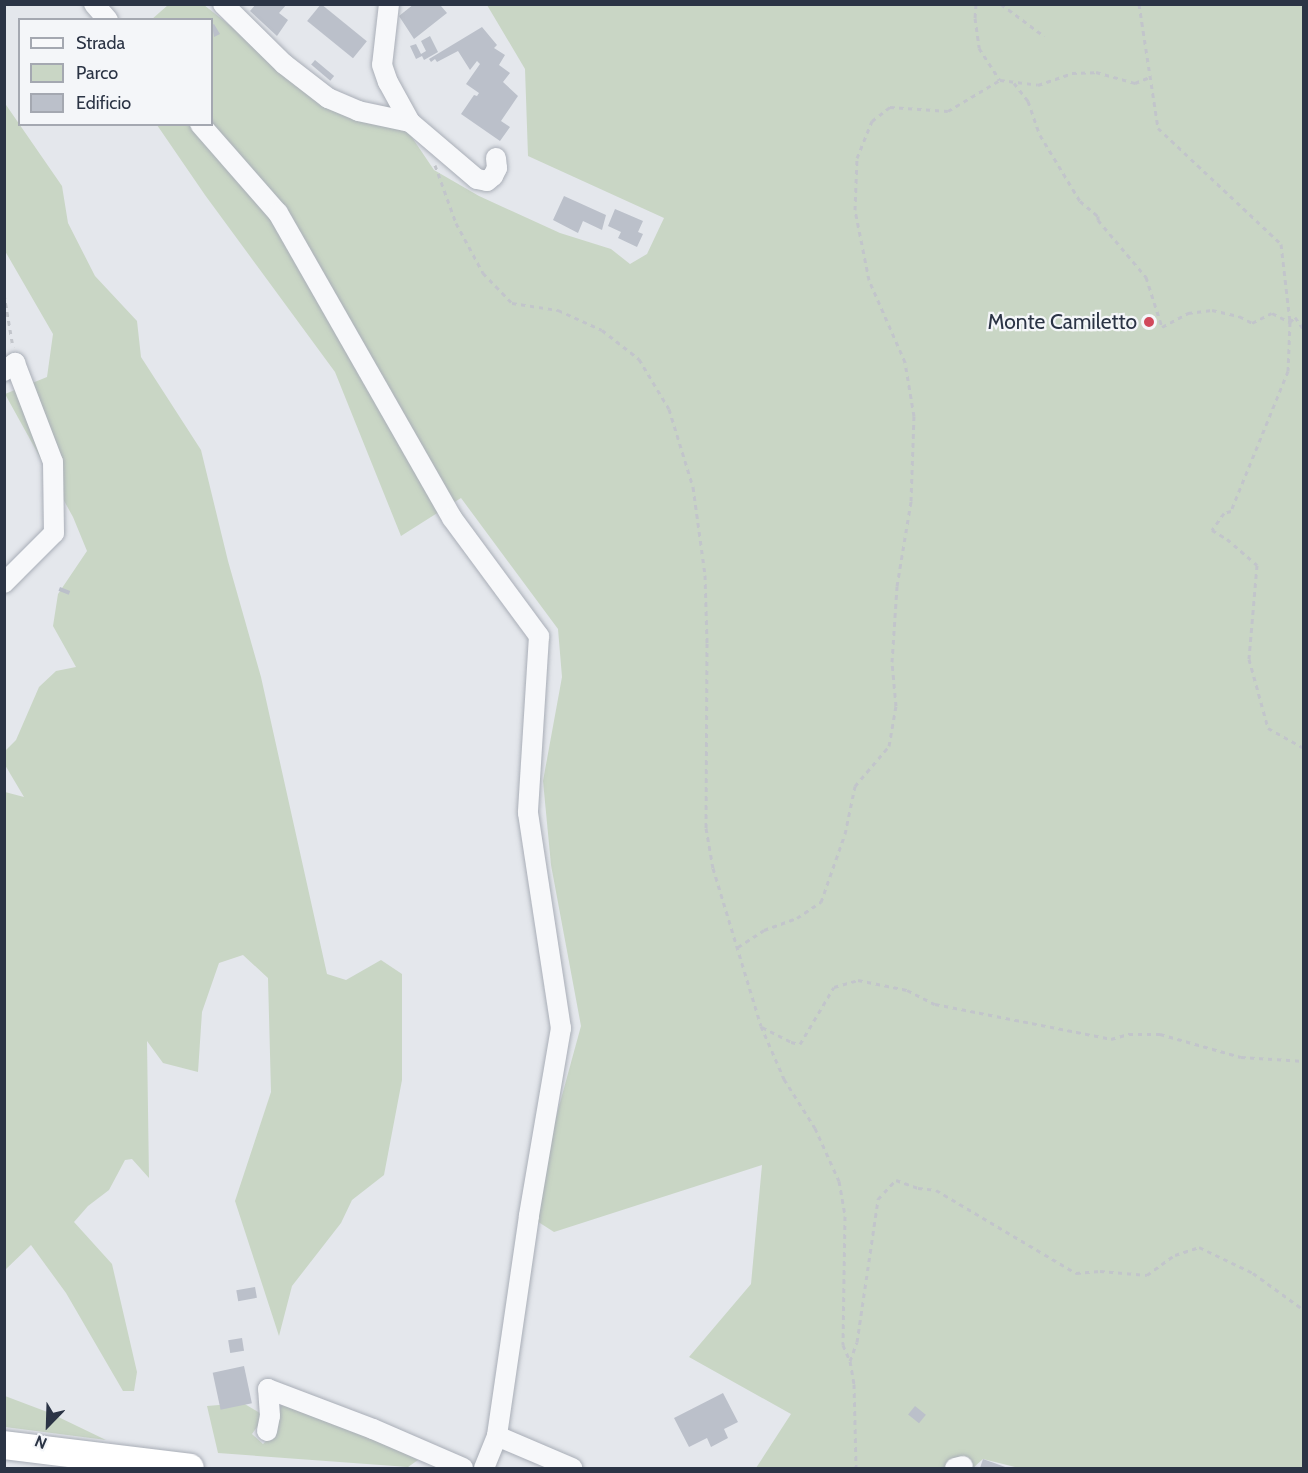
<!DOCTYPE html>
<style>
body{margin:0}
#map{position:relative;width:1308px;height:1473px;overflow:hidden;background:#e4e7ec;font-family:Cabin,sans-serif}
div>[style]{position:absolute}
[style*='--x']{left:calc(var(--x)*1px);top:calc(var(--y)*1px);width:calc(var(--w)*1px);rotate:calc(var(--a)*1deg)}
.green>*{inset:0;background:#c9d6c5}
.building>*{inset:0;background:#bbc0ca;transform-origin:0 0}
.path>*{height:3px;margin-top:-1.5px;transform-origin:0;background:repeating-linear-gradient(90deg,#c2c5cb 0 4.5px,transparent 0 9px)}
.roads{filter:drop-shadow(0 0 2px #a9aeb7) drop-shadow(0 0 2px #a9aeb7)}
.minor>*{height:20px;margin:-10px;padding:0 10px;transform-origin:10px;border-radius:10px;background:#f7f8fa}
.highway>*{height:28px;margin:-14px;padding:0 14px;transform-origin:14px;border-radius:14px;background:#fff}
.dots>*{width:16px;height:16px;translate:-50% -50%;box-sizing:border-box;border:3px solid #f4f6f9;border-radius:50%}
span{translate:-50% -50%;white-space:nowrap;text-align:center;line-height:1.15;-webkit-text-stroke:4.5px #f4f6f9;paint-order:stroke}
.poi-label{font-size:21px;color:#2b3445}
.right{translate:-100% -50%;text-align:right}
.frame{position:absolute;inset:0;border:6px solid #2b3445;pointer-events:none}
.legend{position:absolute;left:18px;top:18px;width:195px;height:108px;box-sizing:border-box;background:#f4f6f9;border:2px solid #a4a8b1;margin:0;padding:8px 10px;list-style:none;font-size:18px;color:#2b3445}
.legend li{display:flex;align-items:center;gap:12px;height:30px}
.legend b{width:30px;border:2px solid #a4a8b1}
.north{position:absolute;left:18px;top:1395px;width:60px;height:60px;-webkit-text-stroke:4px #f4f6f9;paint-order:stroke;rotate:203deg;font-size:16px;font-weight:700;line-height:24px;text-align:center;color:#2b3445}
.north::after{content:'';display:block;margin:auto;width:21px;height:27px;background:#2b3445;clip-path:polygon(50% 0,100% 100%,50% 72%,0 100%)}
</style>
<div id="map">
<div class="green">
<div style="clip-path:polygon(168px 5px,204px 5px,327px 102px,409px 133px,434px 170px,479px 196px,560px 233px,611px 249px,630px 264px,647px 254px,664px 218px,528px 156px,525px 69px,487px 5px,1303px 5px,1303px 1468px,1019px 1468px,983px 1459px,973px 1468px,756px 1468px,791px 1414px,689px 1357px,751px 1284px,762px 1165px,554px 1232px,529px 1216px,581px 1026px,551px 865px,543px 781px,562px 677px,558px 629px,461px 498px,401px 536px,335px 372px,205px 195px,157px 125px,212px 124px,212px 20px,151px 20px)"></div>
<div style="clip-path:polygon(4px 102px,62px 186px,68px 223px,95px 276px,137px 321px,141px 357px,201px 450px,228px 561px,261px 677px,327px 974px,346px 980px,381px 960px,402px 974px,402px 1080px,384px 1175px,352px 1200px,341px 1223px,292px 1286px,279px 1336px,235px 1201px,271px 1092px,268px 978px,243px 955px,219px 963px,202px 1012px,198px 1072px,163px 1063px,147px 1041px,149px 1178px,132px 1159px,125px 1160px,109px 1190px,88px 1206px,74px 1222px,112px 1264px,137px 1372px,134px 1391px,123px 1391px,66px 1293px,31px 1245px,5px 1270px,5px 792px,24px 797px,5px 765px,5px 751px,16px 740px,39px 687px,56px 671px,76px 667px,53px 626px,58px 594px,87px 551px,73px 517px,5px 394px,47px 377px,53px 334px,5px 251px)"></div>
<div style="clip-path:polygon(5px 1396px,50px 1413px,106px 1440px,5px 1427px)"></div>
<div style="clip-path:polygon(290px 1402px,369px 1436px,418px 1460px,408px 1467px,218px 1453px,207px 1406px,243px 1403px,265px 1416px,252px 1434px,263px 1444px,275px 1432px,274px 1409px)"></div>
</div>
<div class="building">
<div style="clip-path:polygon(256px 4px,287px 4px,279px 13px,288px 20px,277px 36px,250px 11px)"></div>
<div style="left:321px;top:4px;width:59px;height:22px;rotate:39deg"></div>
<div style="clip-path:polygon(414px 4px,443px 4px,441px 6px,447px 13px,414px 39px,399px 16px)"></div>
<div style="clip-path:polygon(214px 24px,220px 34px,214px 37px,212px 25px)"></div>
<div style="clip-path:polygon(482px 27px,497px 45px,494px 48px,505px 55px,499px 65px,510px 73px,503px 82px,518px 96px,501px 121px,510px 127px,500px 141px,461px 114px,474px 95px,477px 96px,479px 93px,466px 84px,480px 64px,477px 61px,470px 70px,458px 51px,437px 62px,435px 59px,431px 62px,429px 59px)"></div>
<div style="clip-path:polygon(430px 36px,438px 52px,424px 60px,422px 56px,416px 59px,410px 46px,416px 44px,421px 54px,426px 51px,421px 41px)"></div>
<div style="left:315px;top:60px;width:25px;height:6px;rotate:40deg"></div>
<div style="clip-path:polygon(564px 196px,606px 215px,602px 230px,583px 221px,578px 233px,553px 220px)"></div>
<div style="clip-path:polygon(615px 209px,643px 221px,638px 232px,643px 234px,637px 247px,618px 238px,621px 232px,608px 226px)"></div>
<div style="left:60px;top:587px;width:11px;height:4px;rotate:22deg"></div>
<div style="left:255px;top:1287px;width:11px;height:19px;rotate:80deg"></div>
<div style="left:242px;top:1338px;width:13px;height:14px;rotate:81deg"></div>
<div style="left:244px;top:1366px;width:38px;height:32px;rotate:78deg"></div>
<div style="clip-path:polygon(723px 1393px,738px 1422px,724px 1429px,728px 1438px,711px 1447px,707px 1438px,689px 1447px,674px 1418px)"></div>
<div style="left:915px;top:1406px;width:14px;height:11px;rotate:39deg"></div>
<div style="clip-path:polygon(983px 1459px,1008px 1468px,980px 1468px)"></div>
</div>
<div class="path">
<div style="--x:976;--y:4;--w:14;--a:94"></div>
<div style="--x:975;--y:18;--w:30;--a:82"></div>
<div style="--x:979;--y:48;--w:38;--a:57"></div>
<div style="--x:1001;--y:4;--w:54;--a:36.7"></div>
<div style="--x:1139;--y:4;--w:125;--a:81.3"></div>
<div style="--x:1158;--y:128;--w:169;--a:43.3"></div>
<div style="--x:1281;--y:244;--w:79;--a:83.4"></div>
<div style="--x:1290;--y:322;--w:49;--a:92.3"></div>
<div style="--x:1288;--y:371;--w:151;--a:112.2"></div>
<div style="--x:1231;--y:511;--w:7;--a:164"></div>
<div style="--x:1224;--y:513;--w:21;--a:125"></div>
<div style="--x:1212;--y:530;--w:17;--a:31"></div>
<div style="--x:1227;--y:539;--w:40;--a:41"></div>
<div style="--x:1257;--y:565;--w:94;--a:94.9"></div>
<div style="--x:1249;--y:659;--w:72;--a:74.6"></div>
<div style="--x:1268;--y:728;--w:41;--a:29.1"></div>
<div style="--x:1014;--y:83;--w:23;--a:52"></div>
<div style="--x:1028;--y:101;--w:36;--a:71"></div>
<div style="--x:1040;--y:135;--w:77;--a:58.8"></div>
<div style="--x:1080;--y:201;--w:23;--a:40"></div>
<div style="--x:1098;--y:216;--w:4;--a:90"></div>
<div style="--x:1098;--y:220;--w:75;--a:49.9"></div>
<div style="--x:1146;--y:277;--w:52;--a:72.3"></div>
<div style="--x:1162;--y:327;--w:30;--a:-28"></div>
<div style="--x:1188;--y:313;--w:24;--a:-7"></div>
<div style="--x:1212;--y:310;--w:28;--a:13"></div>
<div style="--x:1239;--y:316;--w:15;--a:28"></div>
<div style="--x:1252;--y:323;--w:22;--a:-27"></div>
<div style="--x:1272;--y:313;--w:20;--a:27"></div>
<div style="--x:1290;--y:322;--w:7;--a:-45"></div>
<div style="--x:1295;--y:317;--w:16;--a:55"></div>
<div style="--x:435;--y:165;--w:62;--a:70.1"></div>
<div style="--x:456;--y:223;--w:57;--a:61.6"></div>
<div style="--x:483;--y:273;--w:42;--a:46"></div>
<div style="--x:512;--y:303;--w:47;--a:8.7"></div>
<div style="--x:558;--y:310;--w:48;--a:24.4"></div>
<div style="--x:602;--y:330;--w:47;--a:38.1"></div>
<div style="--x:639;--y:359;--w:58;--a:59"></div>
<div style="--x:669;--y:409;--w:82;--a:72.9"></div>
<div style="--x:693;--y:487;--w:89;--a:82.2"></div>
<div style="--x:705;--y:575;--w:68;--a:88.3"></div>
<div style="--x:707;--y:643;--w:185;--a:90.3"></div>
<div style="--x:706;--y:828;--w:41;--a:80.1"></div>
<div style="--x:713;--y:868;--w:165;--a:73.1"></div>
<div style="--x:761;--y:1026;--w:58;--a:66.5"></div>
<div style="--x:784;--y:1079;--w:58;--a:57.7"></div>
<div style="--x:815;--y:1128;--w:58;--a:65.6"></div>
<div style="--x:839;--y:1181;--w:36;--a:80"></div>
<div style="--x:845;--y:1216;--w:129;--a:90.9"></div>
<div style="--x:843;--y:1345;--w:17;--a:66"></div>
<div style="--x:850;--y:1361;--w:23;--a:80"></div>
<div style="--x:854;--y:1384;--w:84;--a:88.6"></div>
<div style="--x:4;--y:294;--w:54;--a:80.4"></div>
<div style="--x:738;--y:947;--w:31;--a:-33"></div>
<div style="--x:764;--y:930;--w:35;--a:-20"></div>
<div style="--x:797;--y:918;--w:29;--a:-34"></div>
<div style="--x:821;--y:902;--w:72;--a:-70.6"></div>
<div style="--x:845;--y:834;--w:49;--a:-78.2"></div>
<div style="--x:855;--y:786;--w:52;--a:-49.6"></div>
<div style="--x:889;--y:746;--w:41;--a:-80.1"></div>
<div style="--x:896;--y:706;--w:44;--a:-95.2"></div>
<div style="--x:892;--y:662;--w:76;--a:-86.2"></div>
<div style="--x:897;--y:586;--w:86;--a:-80.6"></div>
<div style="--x:911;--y:501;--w:85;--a:-88"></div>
<div style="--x:914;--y:416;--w:55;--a:-99.5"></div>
<div style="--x:905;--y:362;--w:90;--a:-113.7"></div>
<div style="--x:869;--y:280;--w:71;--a:-101.3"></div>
<div style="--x:855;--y:210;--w:52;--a:-87.8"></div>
<div style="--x:857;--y:158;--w:40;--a:-68"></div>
<div style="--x:872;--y:121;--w:23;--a:-38"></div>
<div style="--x:890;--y:107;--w:58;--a:3.9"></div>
<div style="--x:948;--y:111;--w:61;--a:-30.8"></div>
<div style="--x:1000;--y:80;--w:38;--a:7"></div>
<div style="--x:1038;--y:85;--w:36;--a:-19"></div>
<div style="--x:1072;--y:73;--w:24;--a:-2"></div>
<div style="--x:1096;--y:72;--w:41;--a:15.8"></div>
<div style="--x:1135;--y:83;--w:18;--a:-22"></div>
<div style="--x:762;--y:1027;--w:33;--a:27"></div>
<div style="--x:791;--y:1042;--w:9;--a:13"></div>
<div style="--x:800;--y:1044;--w:66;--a:-59.2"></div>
<div style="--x:834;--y:987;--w:25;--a:-16"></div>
<div style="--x:858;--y:980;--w:50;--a:11.5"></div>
<div style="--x:907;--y:990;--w:31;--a:27"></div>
<div style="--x:935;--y:1004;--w:179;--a:11.2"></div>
<div style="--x:1111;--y:1039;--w:19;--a:-16"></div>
<div style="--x:1129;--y:1034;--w:31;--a:0"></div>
<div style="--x:1160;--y:1034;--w:84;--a:15.9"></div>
<div style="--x:1241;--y:1057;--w:63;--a:3.6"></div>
<div style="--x:850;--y:1361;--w:20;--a:-70"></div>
<div style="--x:857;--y:1342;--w:145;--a:-81.6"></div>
<div style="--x:878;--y:1199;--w:26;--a:-47"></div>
<div style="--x:896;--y:1180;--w:23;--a:20"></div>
<div style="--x:918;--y:1188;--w:18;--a:6"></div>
<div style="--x:936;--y:1190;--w:163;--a:30.7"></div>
<div style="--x:1076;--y:1273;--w:24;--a:-5"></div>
<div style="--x:1100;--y:1271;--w:47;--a:4.9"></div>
<div style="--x:1147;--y:1275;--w:34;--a:-36"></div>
<div style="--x:1175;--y:1255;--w:25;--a:-18"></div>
<div style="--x:1199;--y:1247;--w:60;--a:25.7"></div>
<div style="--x:1253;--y:1273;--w:63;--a:36"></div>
</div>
<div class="roads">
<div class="minor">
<div style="--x:94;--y:4;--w:21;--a:49"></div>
<div style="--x:223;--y:4;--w:86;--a:44.5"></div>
<div style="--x:284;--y:64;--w:56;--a:37.7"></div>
<div style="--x:328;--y:98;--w:33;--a:23"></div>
<div style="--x:358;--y:111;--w:53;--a:11.9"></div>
<div style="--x:389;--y:4;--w:61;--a:96.5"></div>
<div style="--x:382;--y:65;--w:18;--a:71"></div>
<div style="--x:388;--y:82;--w:46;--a:61.2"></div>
<div style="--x:410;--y:122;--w:88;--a:40.4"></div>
<div style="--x:477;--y:179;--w:10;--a:11"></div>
<div style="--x:487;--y:181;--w:8;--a:-40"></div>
<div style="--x:493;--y:176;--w:9;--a:-63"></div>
<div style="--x:497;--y:168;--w:10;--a:-96"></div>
<div style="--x:200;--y:124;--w:118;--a:48.8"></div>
<div style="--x:278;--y:213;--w:351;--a:60.3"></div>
<div style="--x:452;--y:518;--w:147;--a:53.6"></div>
<div style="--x:539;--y:636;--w:177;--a:93.6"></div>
<div style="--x:528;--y:813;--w:218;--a:81.3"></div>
<div style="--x:561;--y:1028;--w:191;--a:99.7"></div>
<div style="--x:529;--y:1216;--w:222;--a:98.3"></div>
<div style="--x:497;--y:1436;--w:35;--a:112"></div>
<div style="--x:4;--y:371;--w:14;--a:-36"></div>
<div style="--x:15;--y:363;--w:106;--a:69"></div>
<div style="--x:53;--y:462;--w:71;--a:89.2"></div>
<div style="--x:54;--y:533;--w:71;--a:135"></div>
<div style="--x:267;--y:1431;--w:15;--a:-79"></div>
<div style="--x:270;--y:1416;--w:27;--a:-94"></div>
<div style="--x:268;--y:1389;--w:112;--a:20.9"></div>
<div style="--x:373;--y:1429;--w:98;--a:23.4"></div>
<div style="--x:497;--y:1436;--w:82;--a:23.1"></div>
<div style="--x:955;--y:1468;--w:8;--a:-14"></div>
</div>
<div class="highway">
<div style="--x:4;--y:1445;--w:187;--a:7"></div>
</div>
</div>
<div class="dots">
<div style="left:1149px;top:322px;background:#d1495b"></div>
</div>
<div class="poi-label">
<span class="right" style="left:1137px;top:322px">Monte Camiletto</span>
</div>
<div class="frame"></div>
<ul class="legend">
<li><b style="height:8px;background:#f7f8fa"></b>Strada</li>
<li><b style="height:16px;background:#c9d6c5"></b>Parco</li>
<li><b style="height:16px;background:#bbc0ca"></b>Edificio</li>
</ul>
<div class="north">N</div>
</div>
